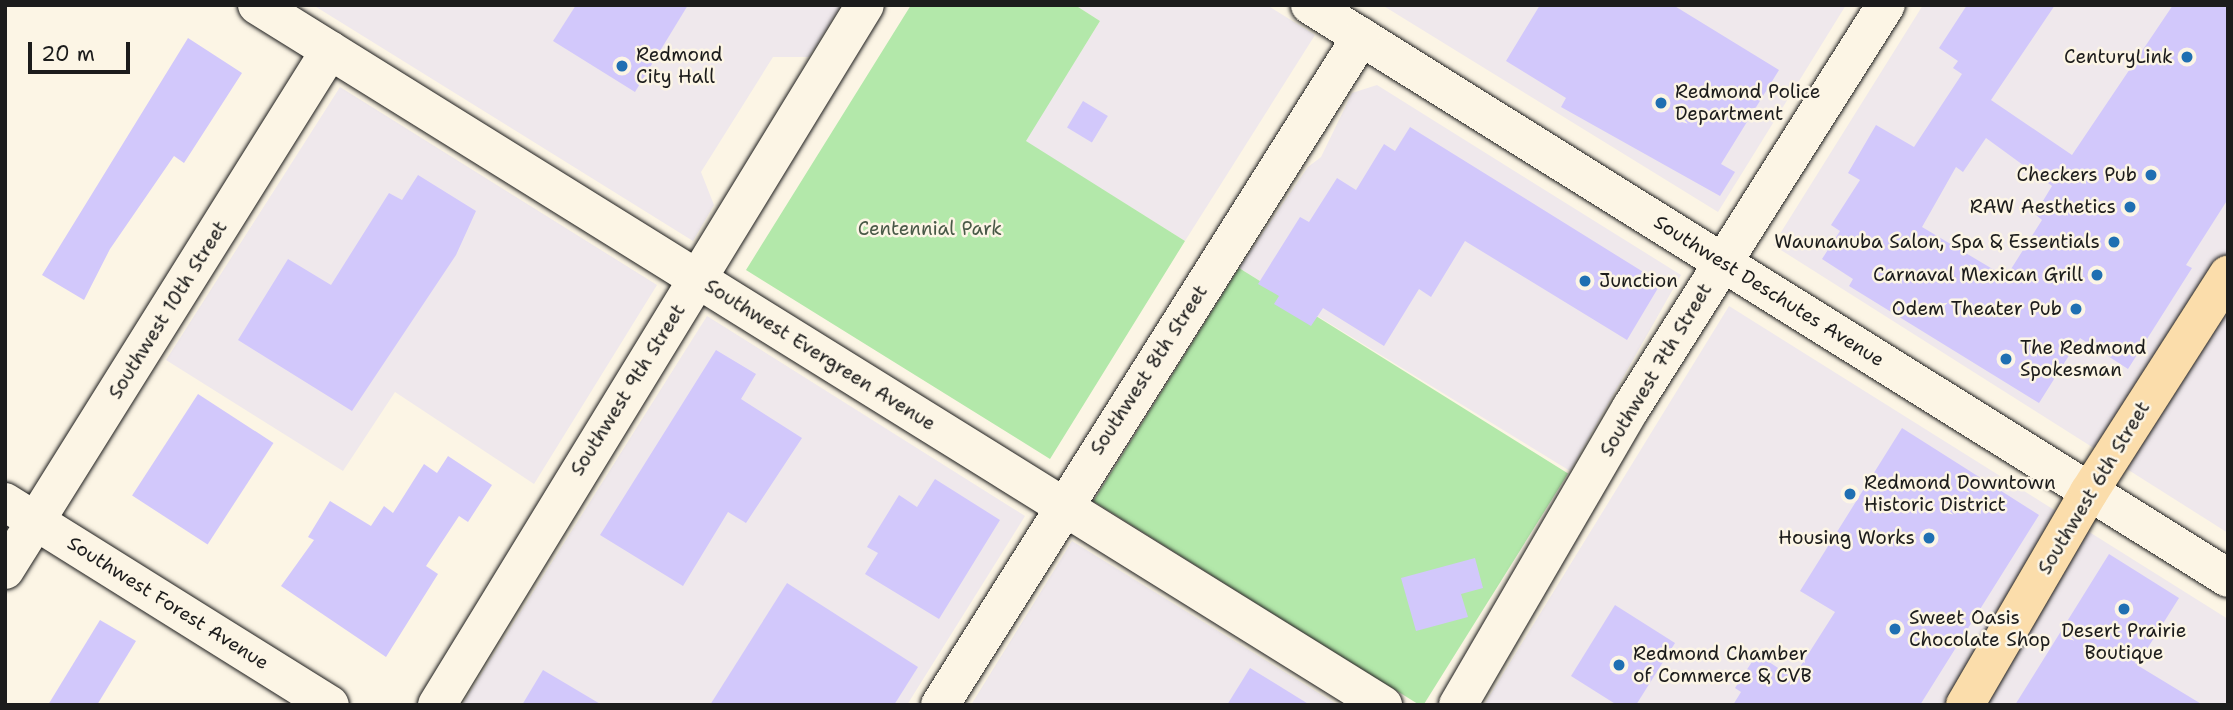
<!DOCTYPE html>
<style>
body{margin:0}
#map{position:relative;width:2233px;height:710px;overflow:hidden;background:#fcf5e5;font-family:"Shantell Sans",sans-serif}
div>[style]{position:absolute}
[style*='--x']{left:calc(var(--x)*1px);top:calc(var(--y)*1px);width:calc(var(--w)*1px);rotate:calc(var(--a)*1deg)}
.built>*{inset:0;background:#efe8ec}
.green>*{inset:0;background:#b3e8aa;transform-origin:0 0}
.building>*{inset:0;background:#d2c8fb;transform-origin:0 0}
.roads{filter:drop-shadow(0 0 2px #1c1c1c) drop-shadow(0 0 2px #1c1c1c)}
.minor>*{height:38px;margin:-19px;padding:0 19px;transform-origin:19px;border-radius:19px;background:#fcf5e5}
.major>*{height:38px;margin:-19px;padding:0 19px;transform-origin:19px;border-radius:19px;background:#fbddab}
.dots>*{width:19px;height:19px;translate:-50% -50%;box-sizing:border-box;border:4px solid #fcf5e5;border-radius:50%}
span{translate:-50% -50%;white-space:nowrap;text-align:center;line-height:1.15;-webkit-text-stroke:5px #fcf5e5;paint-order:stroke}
.poi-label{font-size:19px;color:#1c1c1c}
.left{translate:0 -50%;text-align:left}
.right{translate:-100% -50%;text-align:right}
.park-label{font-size:19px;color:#495947}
.street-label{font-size:19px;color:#1c1c1c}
.frame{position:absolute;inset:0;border:7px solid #1c1c1c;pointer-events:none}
.scale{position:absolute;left:28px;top:42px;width:102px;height:32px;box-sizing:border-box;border:4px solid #1c1c1c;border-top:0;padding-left:9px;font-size:21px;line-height:24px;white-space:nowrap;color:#1c1c1c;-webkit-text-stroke:5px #fcf5e5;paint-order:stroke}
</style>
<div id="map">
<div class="built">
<div style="clip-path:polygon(313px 5px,841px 5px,841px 6px,809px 57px,773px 57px,701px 172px,714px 205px,693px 241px)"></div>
<div style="clip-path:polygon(1075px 5px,1267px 5px,1315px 35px,1185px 241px,1025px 141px,1100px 21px)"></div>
<div style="clip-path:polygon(1382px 5px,1846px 5px,1718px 212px)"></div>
<div style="clip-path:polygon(1923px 5px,2228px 5px,2228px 533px,1773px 245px)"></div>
<div style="clip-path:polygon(1377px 85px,1681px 275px,1570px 471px,1239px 268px,1308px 167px,1321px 157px,1352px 93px)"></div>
<div style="clip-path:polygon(340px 87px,657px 285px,534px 484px,395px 392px,343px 471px,166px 360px)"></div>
<div style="clip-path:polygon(1729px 306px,2228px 619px,2228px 705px,1484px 705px)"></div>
<div style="clip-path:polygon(707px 316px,1025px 516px,907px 705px,462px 705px)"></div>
<div style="clip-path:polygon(1072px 541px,1338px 705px,971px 705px)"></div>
</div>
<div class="green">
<div style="clip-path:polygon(911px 5px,1075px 5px,1100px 21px,1026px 141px,1185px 241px,1050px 459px,746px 270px)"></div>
<div style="left:1239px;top:268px;width:388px;height:275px;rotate:32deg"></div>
</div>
<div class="building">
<div style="clip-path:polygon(576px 5px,688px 5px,635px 92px,553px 41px)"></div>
<div style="clip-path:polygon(1540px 5px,1673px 5px,1779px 70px,1721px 164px,1735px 172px,1720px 196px,1561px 107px,1566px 98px,1506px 61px)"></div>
<div style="clip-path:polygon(evenodd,1967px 5px,2055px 5px,1991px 100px,2072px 155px,2173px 5px,2228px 5px,2228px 199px,2186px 265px,2192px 268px,2128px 369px,2080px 338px,2039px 403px,1849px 286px,1853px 279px,1822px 259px,1840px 231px,1831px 225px,1860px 180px,1848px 173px,1876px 125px,1914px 147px,1962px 74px,1953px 68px,1958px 61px,1939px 48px,1967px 5px,1986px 138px,2052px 186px,2035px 214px,2042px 220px,2006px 277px,1922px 227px,1956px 167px,1963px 172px,1986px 138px)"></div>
<div style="clip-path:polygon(188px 38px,242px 73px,184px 163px,174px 156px,110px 249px,84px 300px,42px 275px)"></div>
<div style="left:1083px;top:101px;width:29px;height:31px;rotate:31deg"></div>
<div style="clip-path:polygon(1410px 127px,1661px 283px,1627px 340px,1465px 241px,1431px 297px,1419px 289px,1384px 346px,1323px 308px,1311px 326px,1274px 304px,1279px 296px,1258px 284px,1300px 217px,1309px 222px,1337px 178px,1356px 190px,1384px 144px,1395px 151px)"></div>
<div style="clip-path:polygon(418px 175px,476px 211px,456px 255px,352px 411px,238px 340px,288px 259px,331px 285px,389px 193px,402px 200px)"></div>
<div style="clip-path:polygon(716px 350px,756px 374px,741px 399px,802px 438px,746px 523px,728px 512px,683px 586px,600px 535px)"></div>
<div style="left:198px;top:394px;width:90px;height:121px;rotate:33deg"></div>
<div style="clip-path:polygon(1902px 428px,2039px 515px,1920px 705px,1733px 705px,1741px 692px,1735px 688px,1757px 654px,1793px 678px,1835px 612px,1800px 591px)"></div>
<div style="clip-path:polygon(448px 456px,492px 485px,468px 522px,459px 516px,426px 566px,438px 574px,386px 657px,281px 586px,314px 540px,308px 537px,330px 501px,371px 526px,384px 506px,393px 513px,424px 464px,437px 473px)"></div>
<div style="clip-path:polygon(935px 479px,1000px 520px,939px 619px,865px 574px,878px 553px,867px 547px,899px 495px,917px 507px)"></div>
<div style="clip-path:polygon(2109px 554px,2179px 598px,2137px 665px,2203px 705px,2015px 705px)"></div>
<div style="clip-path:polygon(1475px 558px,1483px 588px,1461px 594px,1468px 617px,1416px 631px,1401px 578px)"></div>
<div style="clip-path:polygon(787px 583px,918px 667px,894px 705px,710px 705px)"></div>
<div style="clip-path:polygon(1615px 605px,1675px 643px,1636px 705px,1617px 705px,1571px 676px)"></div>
<div style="clip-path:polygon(100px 620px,136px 641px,97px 705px,48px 705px)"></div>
<div style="clip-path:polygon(1250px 668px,1310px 705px,1227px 705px)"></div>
<div style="clip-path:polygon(543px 670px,602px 705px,522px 705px)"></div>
</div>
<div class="roads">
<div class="minor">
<div style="--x:257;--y:5;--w:1326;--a:31.87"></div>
<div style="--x:1310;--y:5;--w:1082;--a:31.97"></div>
<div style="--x:5;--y:502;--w:383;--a:32"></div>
<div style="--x:5;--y:570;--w:613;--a:-57.99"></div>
<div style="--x:437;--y:705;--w:820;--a:-58.56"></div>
<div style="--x:940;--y:705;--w:790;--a:-57.78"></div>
<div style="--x:1458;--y:705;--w:344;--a:-59.8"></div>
<div style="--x:1631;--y:408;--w:477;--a:-57.7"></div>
</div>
<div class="major">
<div style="--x:1965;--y:705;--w:246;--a:-59.8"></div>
<div style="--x:2089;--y:492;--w:258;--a:-57.4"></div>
</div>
</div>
<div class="dots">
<div style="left:2187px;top:57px;background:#1f6fb2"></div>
<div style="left:622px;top:66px;background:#1f6fb2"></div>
<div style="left:1661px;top:103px;background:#1f6fb2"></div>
<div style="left:2151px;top:175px;background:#1f6fb2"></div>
<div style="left:2130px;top:207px;background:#1f6fb2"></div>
<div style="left:2114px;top:242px;background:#1f6fb2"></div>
<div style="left:2097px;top:275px;background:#1f6fb2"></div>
<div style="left:1585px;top:281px;background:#1f6fb2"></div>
<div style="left:2076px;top:309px;background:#1f6fb2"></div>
<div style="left:2006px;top:359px;background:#1f6fb2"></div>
<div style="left:1850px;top:494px;background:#1f6fb2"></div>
<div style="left:1929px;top:538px;background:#1f6fb2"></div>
<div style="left:2124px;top:609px;background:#1f6fb2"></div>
<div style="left:1895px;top:629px;background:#1f6fb2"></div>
<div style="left:1619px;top:665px;background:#1f6fb2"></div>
</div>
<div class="poi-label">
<span class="left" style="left:636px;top:66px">Redmond<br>City Hall</span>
<span class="right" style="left:2173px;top:57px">CenturyLink</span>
<span class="left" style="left:1675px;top:103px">Redmond Police<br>Department</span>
<span class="right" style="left:2137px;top:175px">Checkers Pub</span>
<span class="right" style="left:2116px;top:207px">RAW Aesthetics</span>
<span class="right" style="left:2100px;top:242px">Waunanuba Salon, Spa &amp; Essentials</span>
<span class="right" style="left:2083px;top:275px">Carnaval Mexican Grill</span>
<span class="left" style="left:1599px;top:281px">Junction</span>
<span class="right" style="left:2062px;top:309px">Odem Theater Pub</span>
<span class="left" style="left:2020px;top:359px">The Redmond<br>Spokesman</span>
<span class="left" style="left:1864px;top:494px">Redmond Downtown<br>Historic District</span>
<span class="right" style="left:1915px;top:538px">Housing Works</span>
<span class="left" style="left:1909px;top:629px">Sweet Oasis<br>Chocolate Shop</span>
<span style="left:2124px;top:642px">Desert Prairie<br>Boutique</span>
<span class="left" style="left:1633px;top:665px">Redmond Chamber<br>of Commerce &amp; CVB</span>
</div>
<div class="park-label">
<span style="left:930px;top:229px">Centennial Park</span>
</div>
<div class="street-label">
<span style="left:1769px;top:291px;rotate:32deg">Southwest Deschutes Avenue</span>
<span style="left:168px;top:310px;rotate:-58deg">Southwest 10th Street</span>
<span style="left:820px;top:355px;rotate:32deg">Southwest Evergreen Avenue</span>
<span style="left:1149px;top:370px;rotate:-57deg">Southwest 8th Street</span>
<span style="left:1656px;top:370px;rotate:-59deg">Southwest 7th Street</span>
<span style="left:628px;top:390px;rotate:-58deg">Southwest 9th Street</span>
<span style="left:2094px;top:488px;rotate:-59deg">Southwest 6th Street</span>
<span style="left:168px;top:603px;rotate:32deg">Southwest Forest Avenue</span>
</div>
<div class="frame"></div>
<div class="scale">20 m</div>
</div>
